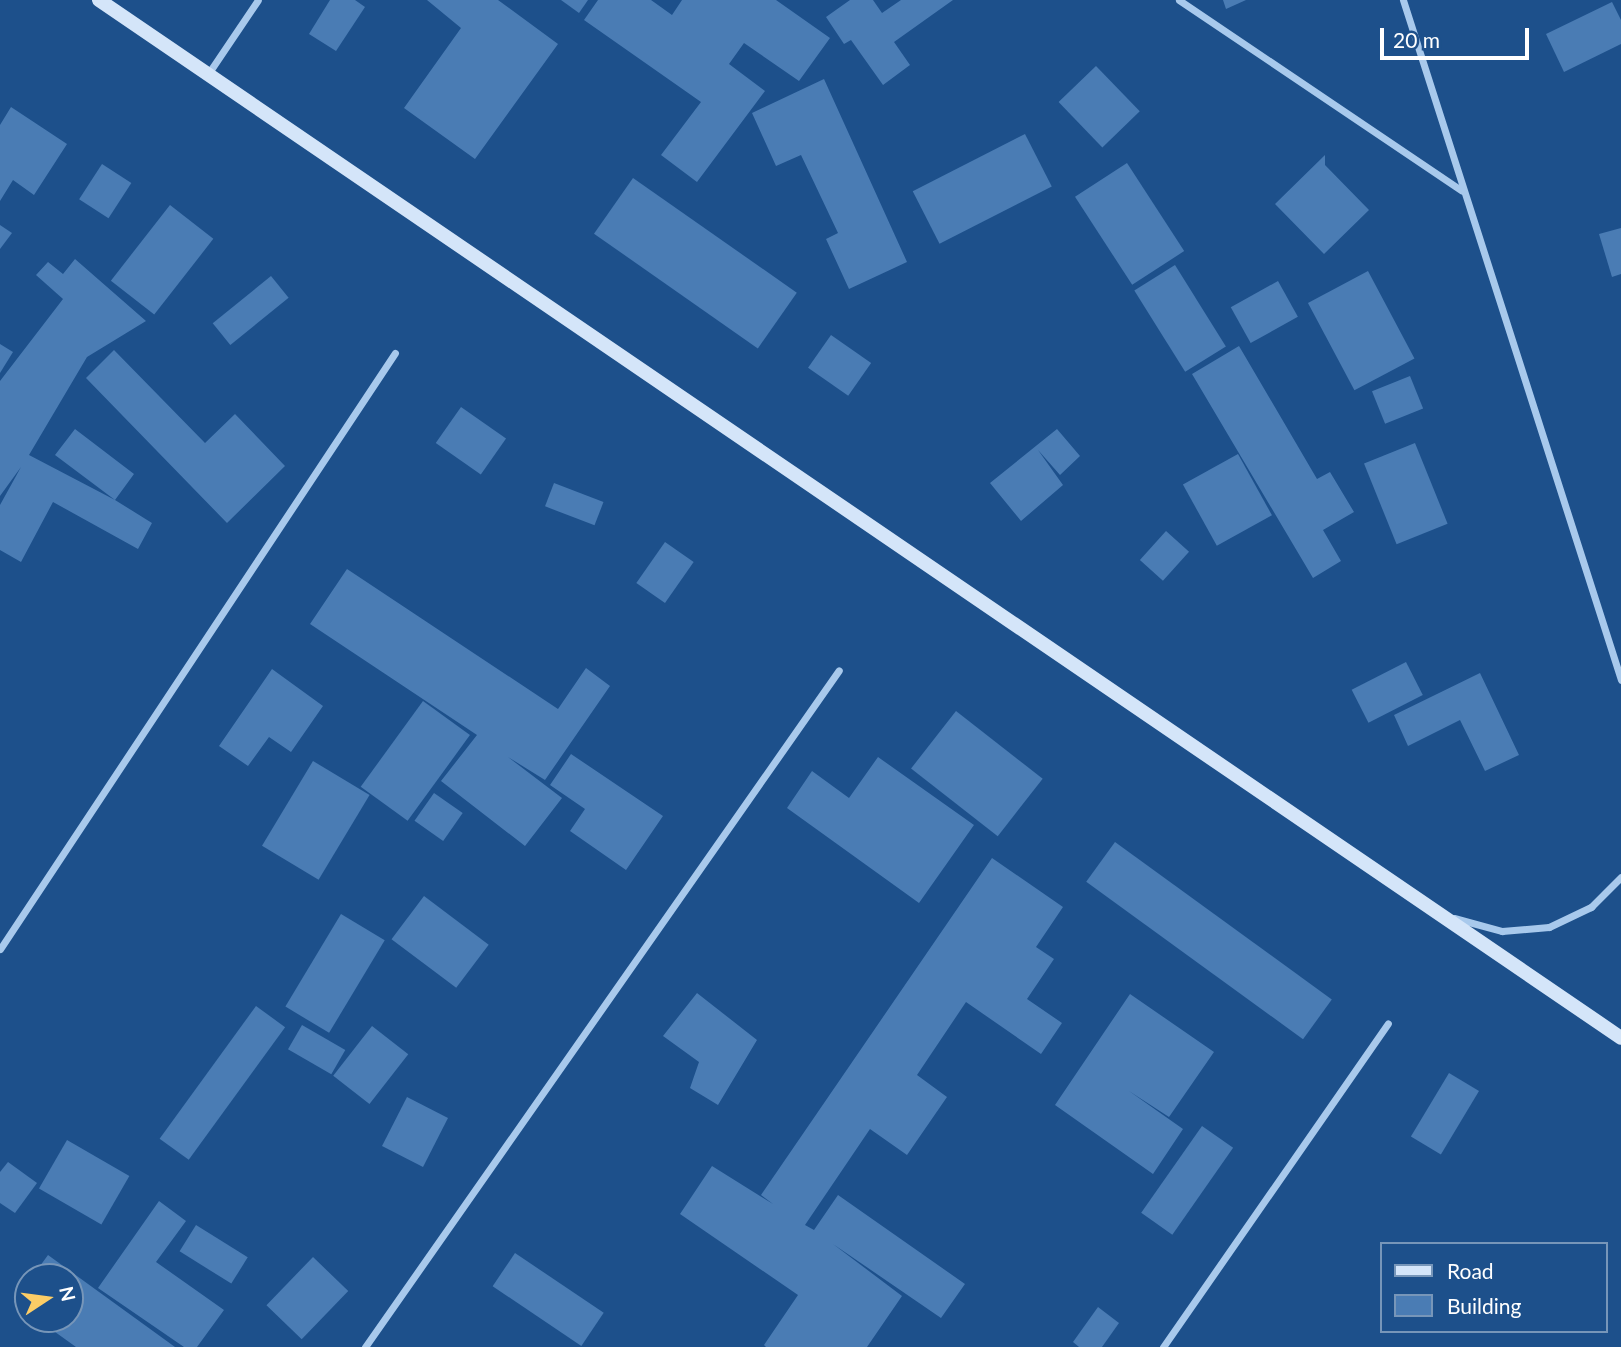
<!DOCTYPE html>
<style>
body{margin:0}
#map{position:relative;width:1621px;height:1347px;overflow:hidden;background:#1d508b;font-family:Lato,sans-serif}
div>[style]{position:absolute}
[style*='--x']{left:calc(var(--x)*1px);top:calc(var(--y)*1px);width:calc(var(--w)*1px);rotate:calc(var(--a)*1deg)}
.building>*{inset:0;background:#4a7cb4;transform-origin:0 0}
.street>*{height:7px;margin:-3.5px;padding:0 3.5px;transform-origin:3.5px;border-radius:3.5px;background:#a8c9ec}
.secondary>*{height:14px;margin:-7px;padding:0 7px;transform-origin:7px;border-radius:7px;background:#d4e5f9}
span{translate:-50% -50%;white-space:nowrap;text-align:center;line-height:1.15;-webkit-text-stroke:6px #1d508b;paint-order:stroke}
.legend{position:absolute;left:1380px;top:1242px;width:228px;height:91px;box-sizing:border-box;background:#1d508b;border:2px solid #7796b9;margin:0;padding:9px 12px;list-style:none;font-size:21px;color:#fff}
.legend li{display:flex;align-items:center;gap:14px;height:35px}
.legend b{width:35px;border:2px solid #7796b9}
.north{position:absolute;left:14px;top:1263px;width:70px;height:70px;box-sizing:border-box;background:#1d508b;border:2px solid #7796b9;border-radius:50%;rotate:77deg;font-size:19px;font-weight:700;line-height:28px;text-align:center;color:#fff}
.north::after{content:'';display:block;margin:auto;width:24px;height:32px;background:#fccd66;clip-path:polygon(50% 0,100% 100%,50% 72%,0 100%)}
.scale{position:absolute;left:1380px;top:28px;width:149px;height:32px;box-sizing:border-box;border:4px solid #fff;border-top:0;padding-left:9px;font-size:21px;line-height:24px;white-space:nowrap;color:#fff;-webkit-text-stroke:5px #1d508b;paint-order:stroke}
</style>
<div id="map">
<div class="building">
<div style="clip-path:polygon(330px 0,355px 0,365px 7px,336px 51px,309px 34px)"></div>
<div style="clip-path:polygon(427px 0,498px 0,558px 44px,475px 159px,404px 108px,461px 28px)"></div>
<div style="clip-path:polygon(561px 0,588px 0,579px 13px)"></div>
<div style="clip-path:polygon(598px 0,651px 0,672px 15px,682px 0,776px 0,830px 38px,799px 81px,744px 43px,729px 64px,765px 91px,697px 182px,661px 155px,701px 102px,584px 20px)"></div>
<div style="clip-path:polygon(850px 0,873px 0,882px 13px,901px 0,953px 0,894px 42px,910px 65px,883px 85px,851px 40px,844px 44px,826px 17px)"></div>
<div style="clip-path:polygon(1223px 0,1246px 0,1226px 9px)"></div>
<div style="clip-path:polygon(1612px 2px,1621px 20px,1621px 44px,1564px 72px,1546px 34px)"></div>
<div style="left:1096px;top:66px;width:63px;height:52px;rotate:46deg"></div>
<div style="clip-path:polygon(824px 79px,907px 262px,849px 289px,826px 239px,838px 233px,801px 155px,776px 166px,752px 113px)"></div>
<div style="clip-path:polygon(11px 107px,67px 144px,34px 195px,13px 180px,0 201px,0 125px)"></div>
<div style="left:1025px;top:134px;width:59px;height:126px;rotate:63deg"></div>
<div style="clip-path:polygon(1325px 155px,1325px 165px,1369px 210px,1324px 254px,1275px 204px)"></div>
<div style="left:1127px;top:163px;width:105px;height:62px;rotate:57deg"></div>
<div style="left:102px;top:164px;width:35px;height:42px;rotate:33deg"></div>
<div style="left:633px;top:178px;width:200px;height:68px;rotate:35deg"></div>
<div style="left:170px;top:205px;width:55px;height:96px;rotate:38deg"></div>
<div style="clip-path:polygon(0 225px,12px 233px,0 249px)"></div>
<div style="clip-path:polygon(1621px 228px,1621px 274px,1612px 277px,1599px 234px)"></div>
<div style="clip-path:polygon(75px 259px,146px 321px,87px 357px,29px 455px,115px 500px,55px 455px,75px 429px,134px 474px,115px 500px,152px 523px,138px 549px,53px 502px,21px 562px,0 550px,0 505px,21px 467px,0 496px,0 381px,63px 299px,36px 275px,48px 262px,63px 274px)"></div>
<div style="left:1175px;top:265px;width:96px;height:48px;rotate:58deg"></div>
<div style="left:1368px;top:271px;width:99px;height:68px;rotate:62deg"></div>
<div style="left:271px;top:276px;width:28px;height:75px;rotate:51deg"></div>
<div style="left:1278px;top:281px;width:41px;height:54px;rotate:61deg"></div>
<div style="left:831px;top:335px;width:49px;height:40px;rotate:35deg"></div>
<div style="clip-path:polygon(0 344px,13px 352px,0 373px)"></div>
<div style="clip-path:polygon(1239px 346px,1317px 479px,1330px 472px,1354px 512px,1323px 530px,1341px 561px,1313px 578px,1192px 374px)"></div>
<div style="clip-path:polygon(114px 350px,205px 443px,235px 414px,285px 466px,227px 523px,86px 378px)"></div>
<div style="left:1410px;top:376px;width:35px;height:41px;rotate:68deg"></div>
<div style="left:461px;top:407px;width:55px;height:44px;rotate:35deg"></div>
<div style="clip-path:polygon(1057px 429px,1080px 456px,1060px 475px,1038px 450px,1063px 485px,1021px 521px,990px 483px)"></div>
<div style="left:1415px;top:443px;width:87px;height:55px;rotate:68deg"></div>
<div style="left:1238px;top:454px;width:70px;height:63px;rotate:61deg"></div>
<div style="left:554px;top:483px;width:53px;height:25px;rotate:21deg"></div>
<div style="left:1166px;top:531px;width:31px;height:39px;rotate:42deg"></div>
<div style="left:665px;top:542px;width:35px;height:50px;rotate:35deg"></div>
<div style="clip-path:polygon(347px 569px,558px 709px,586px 668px,610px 686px,545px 780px,508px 757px,562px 798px,525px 846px,441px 781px,477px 735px,310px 624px)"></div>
<div style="left:1406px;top:662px;width:37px;height:61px;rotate:63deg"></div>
<div style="clip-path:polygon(272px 669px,323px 706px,291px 752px,269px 737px,248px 766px,219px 746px)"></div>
<div style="clip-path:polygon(1480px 673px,1519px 755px,1485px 771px,1460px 720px,1408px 746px,1394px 715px)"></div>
<div style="left:423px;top:701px;width:58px;height:106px;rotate:36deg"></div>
<div style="left:956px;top:711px;width:110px;height:73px;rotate:38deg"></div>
<div style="clip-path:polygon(571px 754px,663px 816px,626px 870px,570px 831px,585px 809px,550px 785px)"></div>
<div style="clip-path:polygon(878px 757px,974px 825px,919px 903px,787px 808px,812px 771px,849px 798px)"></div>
<div style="left:313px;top:761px;width:66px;height:99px;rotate:31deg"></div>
<div style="left:434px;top:793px;width:35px;height:34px;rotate:35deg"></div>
<div style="left:1115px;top:842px;width:268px;height:49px;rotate:36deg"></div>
<div style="clip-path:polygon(992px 858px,1063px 907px,1036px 947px,1054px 959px,1027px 999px,1062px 1023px,1041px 1054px,966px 1002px,917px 1075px,947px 1097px,907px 1155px,870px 1129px,805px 1225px,814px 1230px,838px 1195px,965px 1284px,941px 1318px,833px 1244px,902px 1296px,867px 1347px,766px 1347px,764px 1345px,798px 1295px,680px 1214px,712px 1166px,773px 1204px,761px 1195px)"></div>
<div style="left:424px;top:896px;width:81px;height:54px;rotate:37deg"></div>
<div style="left:341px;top:914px;width:51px;height:108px;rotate:31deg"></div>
<div style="clip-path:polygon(697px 993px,757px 1040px,718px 1105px,690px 1088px,699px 1062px,663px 1036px)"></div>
<div style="clip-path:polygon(1130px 994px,1214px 1052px,1169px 1117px,1129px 1091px,1183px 1129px,1153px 1174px,1055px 1105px)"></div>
<div style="left:256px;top:1006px;width:36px;height:164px;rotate:36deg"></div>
<div style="left:302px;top:1025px;width:50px;height:28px;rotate:30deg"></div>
<div style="left:372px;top:1026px;width:46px;height:63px;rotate:38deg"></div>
<div style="left:1449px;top:1073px;width:35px;height:74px;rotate:31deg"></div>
<div style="left:407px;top:1097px;width:46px;height:55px;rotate:27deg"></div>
<div style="left:1202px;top:1126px;width:38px;height:106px;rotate:35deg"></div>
<div style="left:67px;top:1140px;width:72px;height:56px;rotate:30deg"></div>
<div style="clip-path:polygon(8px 1162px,37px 1183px,15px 1213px,0 1203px,0 1172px)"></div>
<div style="clip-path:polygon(159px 1201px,186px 1221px,156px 1262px,224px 1310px,197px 1347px,184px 1347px,98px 1288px)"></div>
<div style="left:196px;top:1225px;width:61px;height:31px;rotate:32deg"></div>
<div style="left:515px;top:1253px;width:107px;height:40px;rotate:34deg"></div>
<div style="clip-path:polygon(48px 1255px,175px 1347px,76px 1347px,37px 1319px,70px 1319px,70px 1277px,32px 1277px)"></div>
<div style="left:313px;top:1257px;width:49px;height:67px;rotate:44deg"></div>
<div style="clip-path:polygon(28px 1283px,28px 1312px,14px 1302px)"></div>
<div style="clip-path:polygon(1098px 1307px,1119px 1323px,1102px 1347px,1079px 1347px,1073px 1342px)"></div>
</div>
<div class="street">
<div style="--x:1179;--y:0;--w:341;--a:34"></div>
<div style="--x:1403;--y:0;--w:714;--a:72.22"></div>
<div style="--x:208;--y:74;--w:89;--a:-56"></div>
<div style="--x:1454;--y:918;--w:50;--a:15.2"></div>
<div style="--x:1502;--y:931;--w:47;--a:-4.9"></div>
<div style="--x:1549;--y:927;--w:47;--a:-25.5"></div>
<div style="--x:1591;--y:907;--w:42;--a:-45"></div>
<div style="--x:0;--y:949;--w:715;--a:-56.47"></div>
<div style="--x:365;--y:1347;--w:826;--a:-55"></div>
<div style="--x:1163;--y:1347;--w:394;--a:-55.2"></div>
</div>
<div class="secondary">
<div style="--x:99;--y:0;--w:1842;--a:34.29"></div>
</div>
<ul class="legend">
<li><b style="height:9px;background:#d4e5f9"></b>Road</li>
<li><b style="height:19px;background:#4a7cb4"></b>Building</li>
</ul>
<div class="north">N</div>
<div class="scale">20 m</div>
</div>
